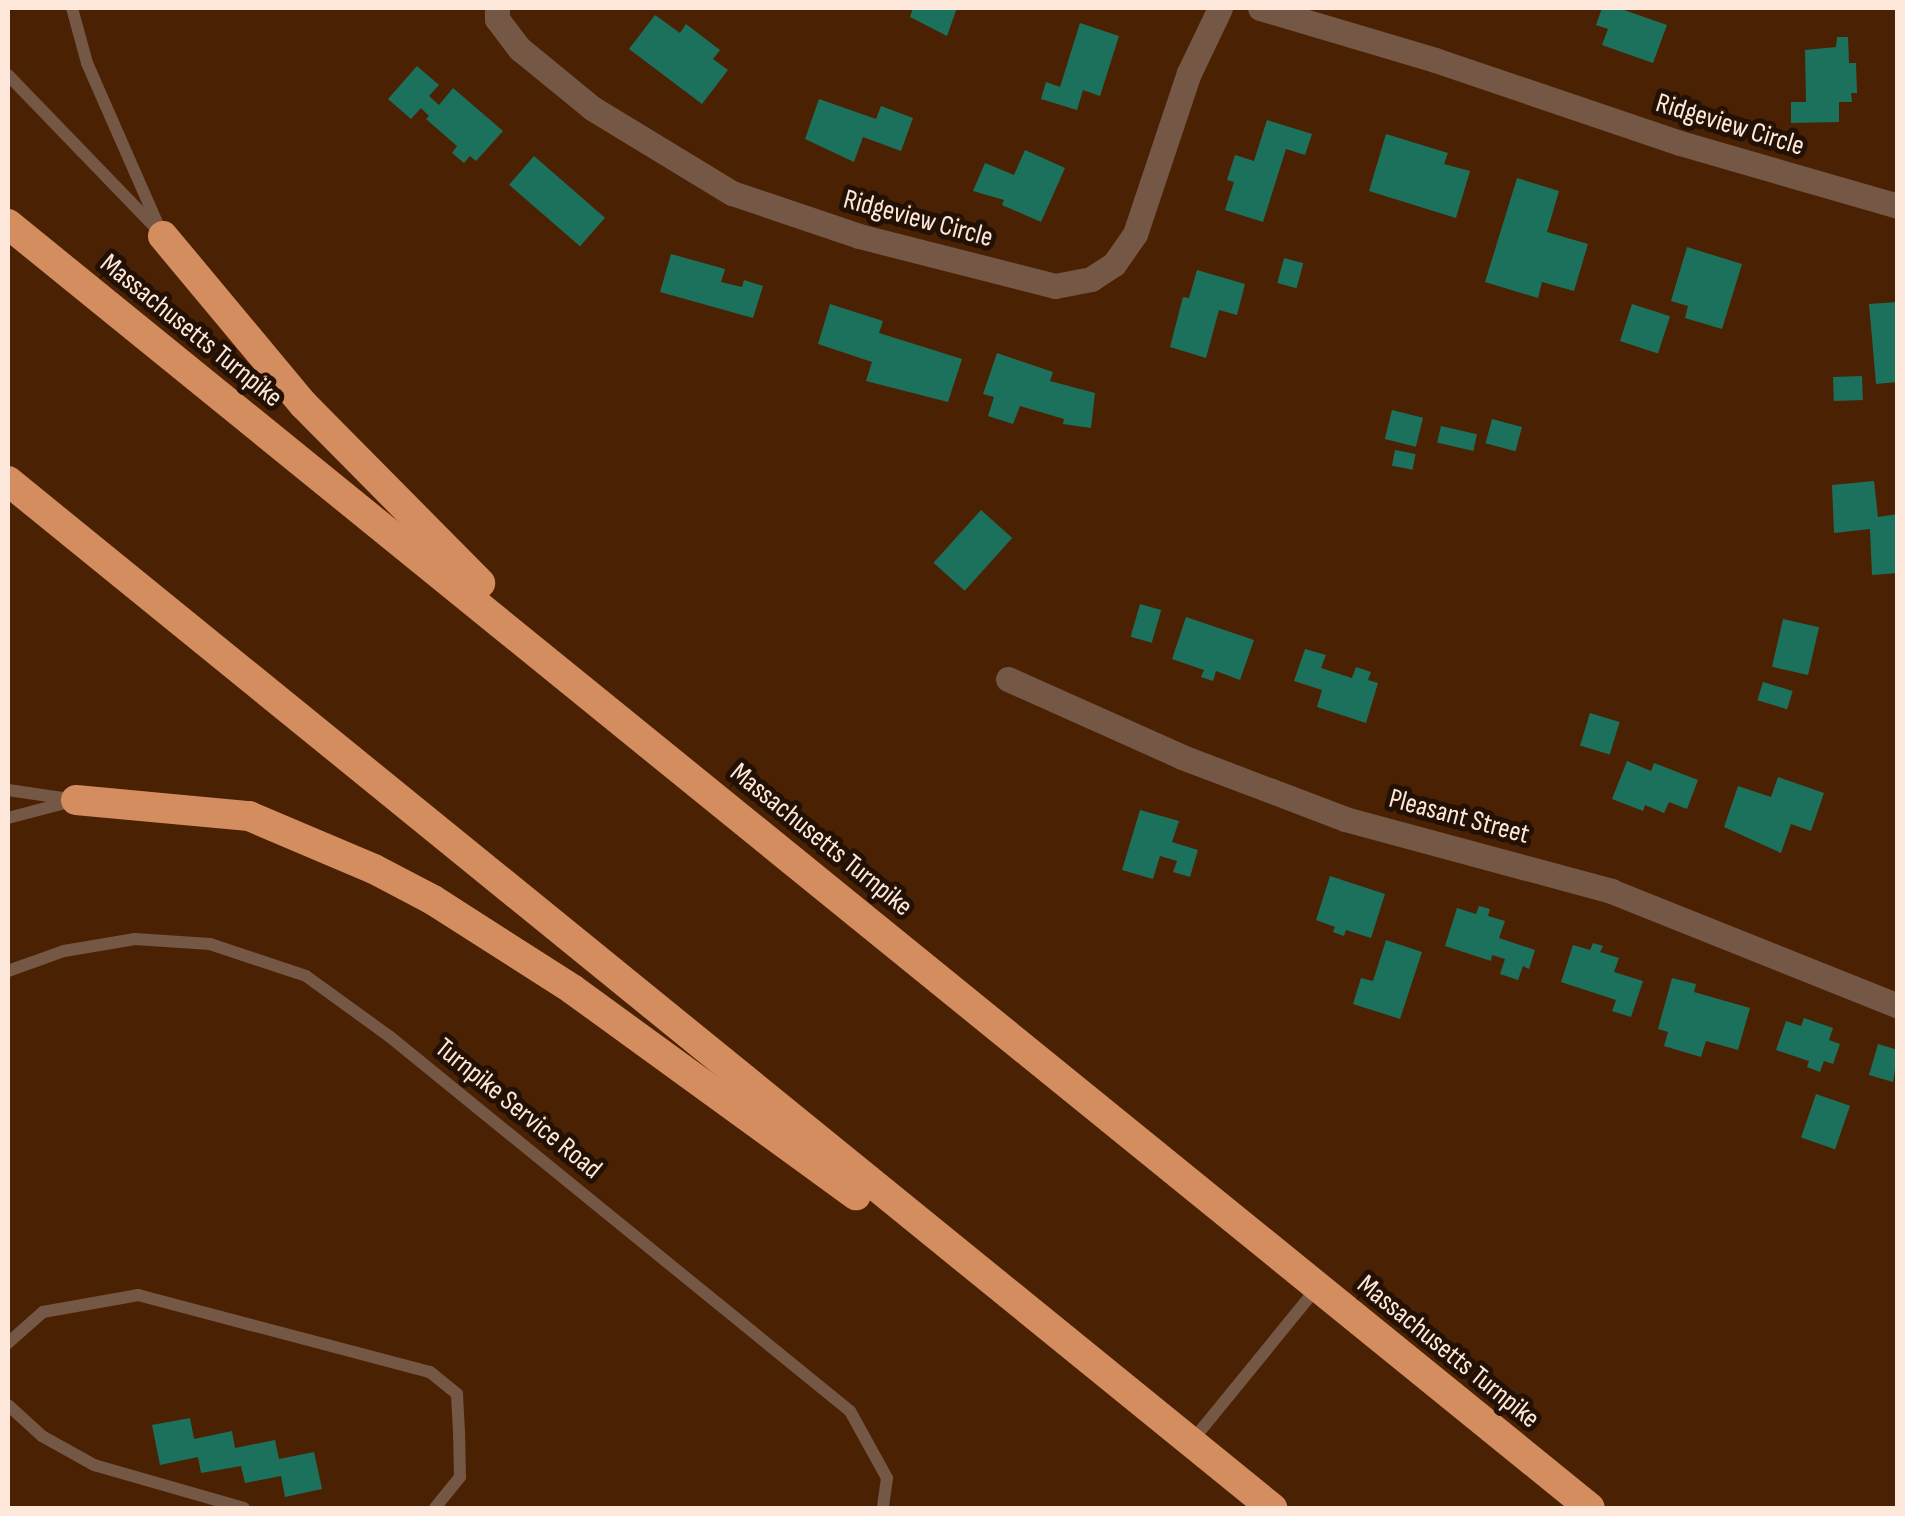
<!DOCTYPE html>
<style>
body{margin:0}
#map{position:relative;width:1905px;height:1516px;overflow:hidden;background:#4a2203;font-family:"Sofia Sans Condensed",sans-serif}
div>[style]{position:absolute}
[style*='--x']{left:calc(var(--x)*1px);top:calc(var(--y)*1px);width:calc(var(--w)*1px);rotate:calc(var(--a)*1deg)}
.building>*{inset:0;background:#1c715c;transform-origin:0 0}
.service>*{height:12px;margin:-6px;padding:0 6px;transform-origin:6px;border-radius:6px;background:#755745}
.minor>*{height:25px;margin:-12.5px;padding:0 12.5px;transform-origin:12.5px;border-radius:12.5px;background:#755745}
.motorway>*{height:30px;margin:-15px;padding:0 15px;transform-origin:15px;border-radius:15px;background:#d48d5f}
span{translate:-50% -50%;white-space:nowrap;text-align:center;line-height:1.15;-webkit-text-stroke:10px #231106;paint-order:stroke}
.street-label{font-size:28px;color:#fde8db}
.frame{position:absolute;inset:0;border:10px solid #fde8db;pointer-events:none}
</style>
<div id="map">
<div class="building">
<div style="clip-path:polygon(913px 8px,957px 8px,947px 36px,910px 17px)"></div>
<div style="clip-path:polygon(1602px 8px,1618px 8px,1667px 25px,1653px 63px,1602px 45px,1608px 29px,1596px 25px)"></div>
<div style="clip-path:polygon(655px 15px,680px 33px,686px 24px,720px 50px,713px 59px,728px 70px,702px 104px,629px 49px)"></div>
<div style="clip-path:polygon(1080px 23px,1119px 36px,1100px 96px,1083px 90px,1077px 110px,1041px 99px,1046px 82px,1060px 87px)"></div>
<div style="clip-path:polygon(1837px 37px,1848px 37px,1849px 63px,1856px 63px,1857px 93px,1851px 93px,1852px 102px,1839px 102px,1839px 122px,1791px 123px,1791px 102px,1806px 102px,1805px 50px,1836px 47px)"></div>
<div style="clip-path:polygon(417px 66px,439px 85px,429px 96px,439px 105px,453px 88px,503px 131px,476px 161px,470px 156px,464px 163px,452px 153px,457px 146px,426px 119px,429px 116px,421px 108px,411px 119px,388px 99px)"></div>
<div style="clip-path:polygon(819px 99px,876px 119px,881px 106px,913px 118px,901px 151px,863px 137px,854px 162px,805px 139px)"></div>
<div style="clip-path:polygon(1267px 120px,1312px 134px,1305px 155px,1286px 149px,1263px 222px,1225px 210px,1234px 182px,1227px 180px,1235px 155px,1254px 161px)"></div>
<div style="clip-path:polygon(1386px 134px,1448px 153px,1444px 164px,1470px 171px,1456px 218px,1369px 191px)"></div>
<div style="clip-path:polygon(1025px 150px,1065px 168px,1041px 222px,1002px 205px,1004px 200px,973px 191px,985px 163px,1014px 175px)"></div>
<div style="left:534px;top:156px;width:94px;height:38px;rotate:41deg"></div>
<div style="clip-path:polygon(1517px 178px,1559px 191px,1547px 232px,1588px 244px,1574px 291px,1542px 282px,1538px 298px,1485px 282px)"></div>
<div style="clip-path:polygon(1687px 247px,1742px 264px,1722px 329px,1685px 318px,1688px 306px,1671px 301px)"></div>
<div style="clip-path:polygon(671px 254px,725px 269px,721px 282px,742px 287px,744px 280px,763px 286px,753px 318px,660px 292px)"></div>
<div style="left:1284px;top:258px;width:20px;height:26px;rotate:15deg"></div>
<div style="clip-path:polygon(1197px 270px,1245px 284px,1237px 315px,1219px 310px,1206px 358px,1170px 347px,1183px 297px,1189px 298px)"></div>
<div style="clip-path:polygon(1898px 302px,1898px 382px,1876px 384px,1869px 304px)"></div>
<div style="clip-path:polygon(830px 304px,883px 321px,879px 333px,962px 359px,948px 402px,866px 381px,872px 362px,818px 344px)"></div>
<div style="left:1632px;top:304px;width:40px;height:39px;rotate:18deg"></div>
<div style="clip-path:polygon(997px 353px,1053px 372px,1050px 381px,1095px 393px,1091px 428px,1063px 424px,1064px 419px,1020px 406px,1013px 424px,988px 416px,994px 397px,983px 394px)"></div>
<div style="left:1862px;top:376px;width:24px;height:29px;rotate:88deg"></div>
<div style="left:1392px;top:410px;width:32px;height:30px;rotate:14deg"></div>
<div style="left:1492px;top:419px;width:31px;height:25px;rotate:15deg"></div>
<div style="left:1441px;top:426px;width:37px;height:17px;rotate:13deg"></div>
<div style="left:1395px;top:450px;width:21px;height:16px;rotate:11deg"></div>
<div style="clip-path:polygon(1874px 481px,1878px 517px,1898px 514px,1898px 573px,1872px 575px,1870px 529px,1834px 533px,1832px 485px)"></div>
<div style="left:981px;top:510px;width:42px;height:71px;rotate:42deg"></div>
<div style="left:1140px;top:604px;width:22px;height:34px;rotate:16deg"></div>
<div style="clip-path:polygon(1186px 617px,1254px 640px,1240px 680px,1216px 671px,1213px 681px,1201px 677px,1204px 670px,1172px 659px)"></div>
<div style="left:1783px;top:619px;width:37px;height:49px;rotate:13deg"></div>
<div style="clip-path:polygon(1305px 649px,1326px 655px,1321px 668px,1352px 678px,1356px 667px,1371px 672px,1368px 680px,1378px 683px,1366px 723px,1317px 707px,1322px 690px,1294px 681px)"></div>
<div style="left:1763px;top:682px;width:31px;height:19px;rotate:17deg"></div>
<div style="left:1590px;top:713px;width:31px;height:34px;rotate:17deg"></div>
<div style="clip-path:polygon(1627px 761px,1651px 771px,1654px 763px,1698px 780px,1687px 809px,1669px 802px,1664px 813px,1645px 805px,1643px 811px,1612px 799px)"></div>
<div style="clip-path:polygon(1778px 777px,1824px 793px,1811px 831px,1791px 824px,1781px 853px,1724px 827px,1738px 786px,1771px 797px)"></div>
<div style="clip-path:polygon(1140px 810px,1179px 821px,1172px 842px,1198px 850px,1190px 877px,1173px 872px,1177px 861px,1160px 856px,1153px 879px,1122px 870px)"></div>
<div style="clip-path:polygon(1330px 876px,1385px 894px,1371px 938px,1346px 930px,1344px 936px,1333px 932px,1335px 927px,1316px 920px)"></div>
<div style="clip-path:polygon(1479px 906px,1490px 909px,1488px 916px,1505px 921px,1499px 938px,1535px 950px,1529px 969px,1523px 966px,1518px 980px,1500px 974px,1505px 959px,1492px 955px,1491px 961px,1445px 946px,1457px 908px,1476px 914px)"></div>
<div style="clip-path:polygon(1386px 940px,1422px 952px,1400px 1019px,1353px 1004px,1361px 978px,1373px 981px)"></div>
<div style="clip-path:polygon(1593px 943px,1603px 946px,1600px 952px,1619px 958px,1614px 972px,1643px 981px,1631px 1017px,1612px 1011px,1616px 1000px,1561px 982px,1573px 945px,1590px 950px)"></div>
<div style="clip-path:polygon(1672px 978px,1696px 984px,1694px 992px,1750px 1008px,1738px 1050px,1706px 1041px,1701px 1057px,1664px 1046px,1668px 1032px,1658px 1029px)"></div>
<div style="clip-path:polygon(1804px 1018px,1833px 1028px,1829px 1040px,1840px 1044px,1833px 1064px,1824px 1061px,1820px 1072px,1807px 1067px,1809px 1061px,1776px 1050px,1786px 1021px,1801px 1026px)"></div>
<div style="clip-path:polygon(1878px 1044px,1898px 1050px,1893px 1082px,1869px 1075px)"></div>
<div style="left:1816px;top:1094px;width:36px;height:46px;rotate:19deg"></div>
<div style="clip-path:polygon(190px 1418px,194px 1439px,232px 1431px,235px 1448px,275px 1440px,279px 1459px,314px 1452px,322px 1489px,285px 1497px,281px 1476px,245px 1483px,241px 1466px,201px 1473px,198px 1457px,160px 1465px,152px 1425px)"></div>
</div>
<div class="service">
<div style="--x:72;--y:8;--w:57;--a:74.7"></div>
<div style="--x:87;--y:63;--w:189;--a:66.3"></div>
<div style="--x:8;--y:75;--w:211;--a:46"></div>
<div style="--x:8;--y:790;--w:62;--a:8.4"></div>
<div style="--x:8;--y:818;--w:70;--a:-14.8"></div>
<div style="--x:8;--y:971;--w:59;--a:-19.7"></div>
<div style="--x:64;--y:951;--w:72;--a:-9.6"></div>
<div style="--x:135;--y:939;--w:75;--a:3.8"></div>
<div style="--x:210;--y:944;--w:101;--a:18.4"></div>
<div style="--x:306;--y:976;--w:102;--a:35.9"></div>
<div style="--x:389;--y:1036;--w:594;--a:39.13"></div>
<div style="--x:850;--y:1411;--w:77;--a:61.1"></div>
<div style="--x:887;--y:1478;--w:30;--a:98"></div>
<div style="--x:8;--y:1343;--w:47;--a:-41.5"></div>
<div style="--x:43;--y:1312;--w:97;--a:-10.1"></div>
<div style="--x:138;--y:1295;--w:302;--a:14.8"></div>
<div style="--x:430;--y:1372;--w:35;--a:39"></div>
<div style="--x:457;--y:1394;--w:37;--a:87"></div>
<div style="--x:459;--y:1431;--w:46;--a:88.8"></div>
<div style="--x:460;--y:1477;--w:40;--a:129"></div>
<div style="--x:8;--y:1405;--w:46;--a:42.4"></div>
<div style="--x:42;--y:1436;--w:60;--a:29.1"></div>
<div style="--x:94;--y:1465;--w:156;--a:16"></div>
<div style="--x:1192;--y:1441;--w:198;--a:-50.8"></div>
</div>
<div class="minor">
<div style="--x:497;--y:8;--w:11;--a:90"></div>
<div style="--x:497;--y:19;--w:38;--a:53"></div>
<div style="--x:520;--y:49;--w:93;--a:39.3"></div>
<div style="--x:592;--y:108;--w:164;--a:31.3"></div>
<div style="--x:732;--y:193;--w:134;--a:18.7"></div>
<div style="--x:859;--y:236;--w:202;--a:14.3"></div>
<div style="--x:1055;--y:286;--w:37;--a:-11"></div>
<div style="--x:1091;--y:279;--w:27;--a:-33"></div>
<div style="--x:1114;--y:264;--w:37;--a:-55"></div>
<div style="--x:1135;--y:234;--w:170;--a:-71.5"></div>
<div style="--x:1189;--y:73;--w:72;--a:-64.5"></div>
<div style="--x:1260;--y:8;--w:183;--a:16.5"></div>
<div style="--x:1435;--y:60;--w:259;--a:18.7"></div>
<div style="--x:1680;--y:143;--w:227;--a:16.1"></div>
<div style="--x:1008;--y:679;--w:191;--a:24.1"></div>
<div style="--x:1182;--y:757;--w:174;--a:20.8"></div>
<div style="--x:1345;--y:819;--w:276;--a:15.1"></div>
<div style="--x:1611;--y:891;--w:309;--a:21.8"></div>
</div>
<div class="motorway">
<div style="--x:8;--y:224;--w:2037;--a:39.06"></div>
<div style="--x:163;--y:236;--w:219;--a:50.2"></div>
<div style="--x:303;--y:404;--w:252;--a:45.3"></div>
<div style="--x:8;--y:481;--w:1629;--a:39.09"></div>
<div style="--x:76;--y:800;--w:174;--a:5.3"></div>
<div style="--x:249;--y:816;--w:136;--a:23"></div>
<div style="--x:374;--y:869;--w:67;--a:27.7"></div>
<div style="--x:433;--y:900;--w:165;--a:32.6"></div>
<div style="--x:572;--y:989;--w:351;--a:36"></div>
</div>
<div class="street-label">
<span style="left:1730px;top:125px;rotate:17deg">Ridgeview Circle</span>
<span style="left:918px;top:219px;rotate:15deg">Ridgeview Circle</span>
<span style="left:191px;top:331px;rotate:39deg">Massachusetts Turnpike</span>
<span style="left:1459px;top:817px;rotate:15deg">Pleasant Street</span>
<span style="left:821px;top:840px;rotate:39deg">Massachusetts Turnpike</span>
<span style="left:518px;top:1109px;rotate:39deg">Turnpike Service Road</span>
<span style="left:1448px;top:1352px;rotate:39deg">Massachusetts Turnpike</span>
</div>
<div class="frame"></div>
</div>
